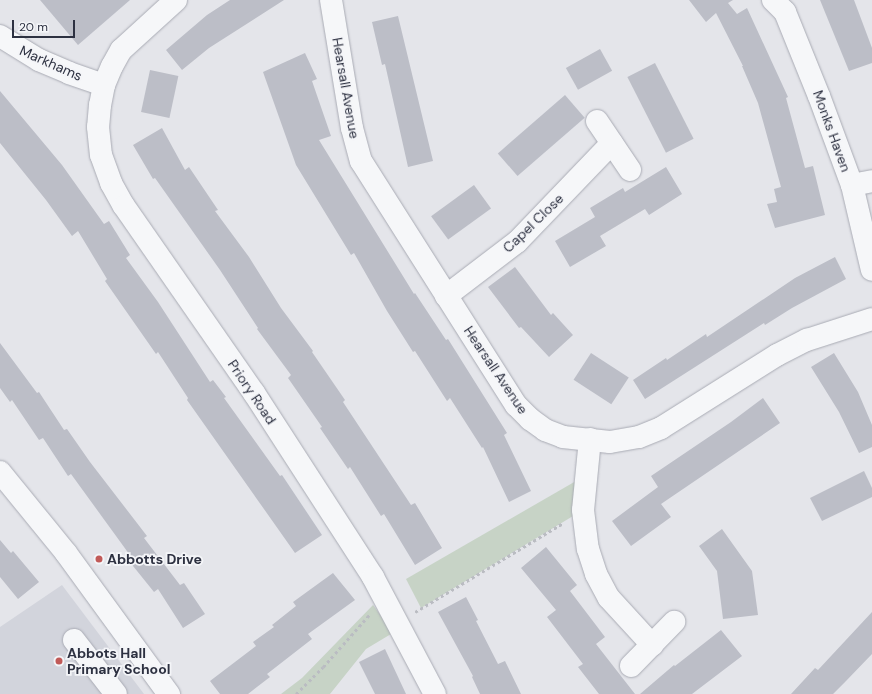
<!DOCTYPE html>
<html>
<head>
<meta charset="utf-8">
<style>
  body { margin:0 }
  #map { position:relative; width:872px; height:694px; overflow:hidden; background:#e4e5ea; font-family:"DM Sans",sans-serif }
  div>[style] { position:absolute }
  .built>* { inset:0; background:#d2d4dc }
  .green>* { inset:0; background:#c7d3c6 }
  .building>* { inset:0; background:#bcbec7; transform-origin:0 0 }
  .path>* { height:2.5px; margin-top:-1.25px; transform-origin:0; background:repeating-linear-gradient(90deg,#babcc2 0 3px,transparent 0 6px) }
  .roads { filter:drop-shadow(0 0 1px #a9abb4) drop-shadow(0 0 1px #a9abb4) }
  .minor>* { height:22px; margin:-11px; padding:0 11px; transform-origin:11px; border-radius:11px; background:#f6f7f9 }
  .dots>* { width:11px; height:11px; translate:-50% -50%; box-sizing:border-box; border:2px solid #f4f5f8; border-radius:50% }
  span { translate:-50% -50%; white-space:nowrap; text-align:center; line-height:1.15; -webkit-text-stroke:3.5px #f4f5f8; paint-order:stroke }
  .street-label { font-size:14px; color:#2d3141 }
  .poi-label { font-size:14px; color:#2d3141; font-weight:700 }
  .left { translate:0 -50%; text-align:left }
  .scale { position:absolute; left:12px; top:20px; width:63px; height:18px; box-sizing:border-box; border:2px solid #2d3141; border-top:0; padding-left:5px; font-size:12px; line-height:14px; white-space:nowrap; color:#2d3141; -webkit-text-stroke:3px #f4f5f8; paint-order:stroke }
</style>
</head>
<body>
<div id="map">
  <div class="built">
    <i style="clip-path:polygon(62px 585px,144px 694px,0 694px,0 627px)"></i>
  </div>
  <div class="green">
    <i style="clip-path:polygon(576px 481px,583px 510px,421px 608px,406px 579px)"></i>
    <i style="clip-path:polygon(373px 605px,382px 617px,390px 617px,396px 631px,366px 649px,330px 694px,281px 694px,302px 678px)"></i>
  </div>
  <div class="building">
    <i style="clip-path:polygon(40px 0,130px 0,78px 45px)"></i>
    <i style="clip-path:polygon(230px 0,284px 0,209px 48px,182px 70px,166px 50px,207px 15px)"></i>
    <i style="clip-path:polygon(689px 0,733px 0,728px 3px,737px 14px,747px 8px,788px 97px,786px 98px,805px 168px,813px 166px,825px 215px,775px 228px,767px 204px,777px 202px,774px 189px,781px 187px,758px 103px,742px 66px,743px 66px,716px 13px,706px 22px)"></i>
    <i style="clip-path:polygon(820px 0,854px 0,872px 48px,872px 63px,849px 71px)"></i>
    <i style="clip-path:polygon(398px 16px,433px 161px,408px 167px,385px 64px,382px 65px,372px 22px)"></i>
    <i style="left:600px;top:49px;width:25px;height:39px;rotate:61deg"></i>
    <i style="clip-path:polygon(305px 53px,317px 79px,312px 81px,331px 136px,319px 140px,414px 294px,415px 293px,446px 340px,448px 339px,507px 433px,504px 435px,531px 491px,509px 502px,483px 447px,482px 448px,450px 398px,447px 401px,415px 351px,413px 352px,387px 311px,354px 253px,351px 255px,296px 165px,263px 72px)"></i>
    <i style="left:655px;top:63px;width:85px;height:31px;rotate:63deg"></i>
    <i style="left:150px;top:70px;width:29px;height:43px;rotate:12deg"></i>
    <i style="clip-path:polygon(0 91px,62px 165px,104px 224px,109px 221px,130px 255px,126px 258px,158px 302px,210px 382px,213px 380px,226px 397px,224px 398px,280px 476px,282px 475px,322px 535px,295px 553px,187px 400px,188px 398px,158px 352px,156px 354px,105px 281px,107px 279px,78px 231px,72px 236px,46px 200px,0 143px)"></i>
    <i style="left:565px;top:95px;width:30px;height:89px;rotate:49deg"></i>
    <i style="clip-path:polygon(162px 128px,185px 170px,189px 167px,218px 210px,215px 211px,249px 257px,281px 308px,313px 351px,312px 352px,345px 400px,343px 402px,411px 505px,415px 503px,442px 548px,415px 565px,384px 514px,381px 516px,350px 467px,348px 469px,320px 428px,322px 427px,288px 378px,291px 375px,257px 329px,258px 328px,220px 270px,155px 178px,153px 179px,133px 145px)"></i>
    <i style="clip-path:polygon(666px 167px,682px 194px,649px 215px,645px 209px,600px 236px,606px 246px,570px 267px,555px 241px,595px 217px,590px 208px,623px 188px,625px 192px)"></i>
    <i style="left:474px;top:185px;width:29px;height:53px;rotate:54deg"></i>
    <i style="clip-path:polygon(835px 257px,846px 279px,792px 308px,765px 325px,764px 323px,645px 399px,633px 380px,666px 358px,667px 360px,706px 334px,707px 337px,795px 278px)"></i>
    <i style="clip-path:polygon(515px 267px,551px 315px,553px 313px,573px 335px,549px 357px,521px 327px,519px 328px,488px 287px)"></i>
    <i style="clip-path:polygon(0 343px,37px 393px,39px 392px,64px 430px,67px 429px,90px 462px,147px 536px,144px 538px,180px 585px,184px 583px,205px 614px,183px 628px,158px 589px,154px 592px,129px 561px,132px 558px,71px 474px,68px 476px,43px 438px,39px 440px,12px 400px,10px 402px,0 388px)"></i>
    <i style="left:591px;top:353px;width:45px;height:32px;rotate:33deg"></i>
    <i style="clip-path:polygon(834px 353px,858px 392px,872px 425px,872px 447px,859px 453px,839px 412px,811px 367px)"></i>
    <i style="clip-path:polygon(763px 398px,780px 423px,661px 504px,671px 517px,631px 546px,612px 521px,658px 487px,651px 476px,731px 422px)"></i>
    <i style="clip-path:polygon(864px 471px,872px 488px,872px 497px,822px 521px,810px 498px)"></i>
    <i style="clip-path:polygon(722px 529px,752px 571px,758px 615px,723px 619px,717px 571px,699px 546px)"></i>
    <i style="clip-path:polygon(0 540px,11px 553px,13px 551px,39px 582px,18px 599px,0 577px)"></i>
    <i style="clip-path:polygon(546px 547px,577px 585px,570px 591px,605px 637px,596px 644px,635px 694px,599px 694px,578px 667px,583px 664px,547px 617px,556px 610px,521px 568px)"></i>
    <i style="clip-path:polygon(333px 573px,355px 600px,308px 634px,312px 639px,267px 674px,270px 677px,248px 694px,220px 694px,210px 681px,256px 646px,253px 642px,274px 627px,272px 625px,296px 606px,293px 602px)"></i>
    <i style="clip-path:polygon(466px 597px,478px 620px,476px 621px,498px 664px,505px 661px,521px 694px,480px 694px,472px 677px,473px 676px,438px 612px)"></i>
    <i style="clip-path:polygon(872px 612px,872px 654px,846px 681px,833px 694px,791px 694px,815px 668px,818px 670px)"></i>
    <i style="clip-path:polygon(721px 630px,742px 656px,692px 694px,640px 694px,674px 665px,675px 666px)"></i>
    <i style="clip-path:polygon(385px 649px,406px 694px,375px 694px,359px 662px)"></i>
  </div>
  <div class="path">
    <i style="left:415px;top:612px;width:173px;rotate:-31deg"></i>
    <i style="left:296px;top:694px;width:38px;rotate:-45deg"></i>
    <i style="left:323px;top:667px;width:71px;rotate:-48.4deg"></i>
  </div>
  <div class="roads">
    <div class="minor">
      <i style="left:176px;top:0;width:74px;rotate:137.7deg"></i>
      <i style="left:121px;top:50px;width:18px;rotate:119deg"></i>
      <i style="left:112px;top:66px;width:21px;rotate:113deg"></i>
      <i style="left:104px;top:85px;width:20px;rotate:101deg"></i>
      <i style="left:100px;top:105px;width:22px;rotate:95deg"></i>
      <i style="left:98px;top:127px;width:28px;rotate:84deg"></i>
      <i style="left:101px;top:155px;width:30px;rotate:70deg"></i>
      <i style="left:111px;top:183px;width:26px;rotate:61deg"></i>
      <i style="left:124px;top:206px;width:228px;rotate:55.2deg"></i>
      <i style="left:254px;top:393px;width:219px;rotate:57.1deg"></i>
      <i style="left:373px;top:577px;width:132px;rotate:62.1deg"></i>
      <i style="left:331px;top:0;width:130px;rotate:80.7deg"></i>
      <i style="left:352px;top:128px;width:34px;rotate:75deg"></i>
      <i style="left:361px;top:161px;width:289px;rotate:57.6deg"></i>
      <i style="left:516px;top:405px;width:20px;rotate:45deg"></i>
      <i style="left:530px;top:419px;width:19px;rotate:36deg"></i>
      <i style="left:545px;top:430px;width:19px;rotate:21deg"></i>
      <i style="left:563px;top:437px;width:47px;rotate:6.1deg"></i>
      <i style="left:610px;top:442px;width:29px;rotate:-10deg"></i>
      <i style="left:639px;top:437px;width:24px;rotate:-22deg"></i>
      <i style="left:661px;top:428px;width:137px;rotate:-32.2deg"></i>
      <i style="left:777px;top:355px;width:34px;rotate:-27deg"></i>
      <i style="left:807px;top:340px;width:68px;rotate:-17.9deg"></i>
      <i style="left:773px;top:0;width:17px;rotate:45deg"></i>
      <i style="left:785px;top:12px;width:91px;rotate:68deg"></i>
      <i style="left:819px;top:96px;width:95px;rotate:69.7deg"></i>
      <i style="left:852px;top:185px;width:87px;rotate:76.8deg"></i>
      <i style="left:0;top:36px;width:46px;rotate:31.6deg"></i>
      <i style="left:39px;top:60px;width:33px;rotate:23deg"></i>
      <i style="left:69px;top:73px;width:37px;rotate:19deg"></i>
      <i style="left:597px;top:121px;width:59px;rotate:56deg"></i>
      <i style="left:852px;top:185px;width:20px;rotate:-11deg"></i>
      <i style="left:446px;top:296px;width:89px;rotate:-37.3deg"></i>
      <i style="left:517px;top:242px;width:137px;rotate:-46.2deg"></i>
      <i style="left:590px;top:439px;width:71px;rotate:95.6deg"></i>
      <i style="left:583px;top:510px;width:39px;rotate:83deg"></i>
      <i style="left:588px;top:549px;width:26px;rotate:72deg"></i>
      <i style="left:596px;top:574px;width:27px;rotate:62deg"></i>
      <i style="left:609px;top:598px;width:64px;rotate:47.5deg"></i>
      <i style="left:0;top:472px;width:104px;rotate:50.8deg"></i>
      <i style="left:66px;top:553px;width:175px;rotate:53.9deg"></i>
      <i style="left:74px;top:640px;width:68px;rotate:52.1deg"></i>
      <i style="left:631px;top:666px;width:62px;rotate:-45.7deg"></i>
    </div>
  </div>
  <div class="dots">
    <i style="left:99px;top:559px;background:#c15a58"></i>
    <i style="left:59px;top:661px;background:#c15a58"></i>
  </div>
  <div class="street-label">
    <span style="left:51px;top:63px;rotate:24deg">Markhams</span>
    <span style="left:346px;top:88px;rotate:80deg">Hearsall Avenue</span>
    <span style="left:832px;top:131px;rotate:70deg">Monks Haven</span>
    <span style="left:533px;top:223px;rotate:-44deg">Capel Close</span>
    <span style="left:496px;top:370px;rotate:56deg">Hearsall Avenue</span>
    <span style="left:252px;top:392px;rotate:56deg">Priory Road</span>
  </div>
  <div class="poi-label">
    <span class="left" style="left:107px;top:559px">Abbotts Drive</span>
    <span class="left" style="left:67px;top:661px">Abbots Hall<br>Primary School</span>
  </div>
  <div class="scale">20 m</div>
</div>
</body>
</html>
